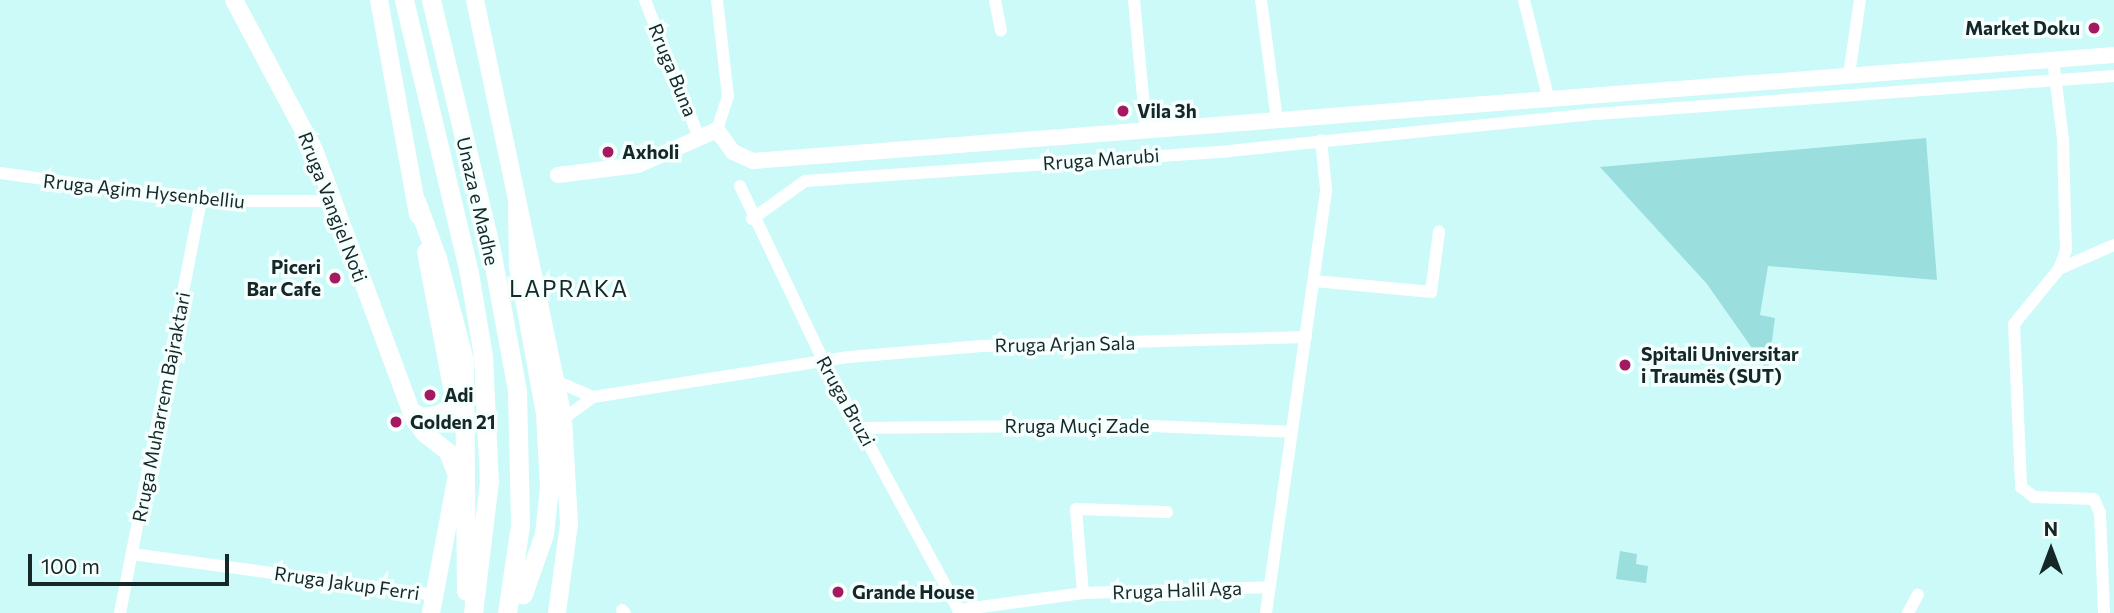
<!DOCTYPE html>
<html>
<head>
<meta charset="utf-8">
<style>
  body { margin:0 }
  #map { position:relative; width:2114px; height:613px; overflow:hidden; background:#cbfaf9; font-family:Commissioner,sans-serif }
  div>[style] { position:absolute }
  .green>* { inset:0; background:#9adfdd }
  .minor>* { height:12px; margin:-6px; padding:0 6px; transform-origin:6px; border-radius:6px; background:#fff }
  .tertiary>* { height:16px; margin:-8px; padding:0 8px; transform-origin:8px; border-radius:8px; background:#fff }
  .secondary>* { height:18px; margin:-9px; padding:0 9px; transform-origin:9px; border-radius:9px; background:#fff }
  .trunk>* { height:19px; margin:-9.5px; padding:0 9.5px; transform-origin:9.5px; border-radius:9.5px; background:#fff }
  .dots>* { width:19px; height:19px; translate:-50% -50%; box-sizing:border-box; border:4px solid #f5fffe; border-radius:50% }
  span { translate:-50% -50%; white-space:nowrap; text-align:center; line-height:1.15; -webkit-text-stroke:7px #f5fffe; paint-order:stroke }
  .poi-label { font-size:19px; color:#152727; font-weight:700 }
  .right { translate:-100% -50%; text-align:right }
  .left { translate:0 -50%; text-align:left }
  .street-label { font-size:19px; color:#152727 }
  .quarter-label { font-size:23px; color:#152727; letter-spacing:2px }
  .north { position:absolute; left:2016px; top:515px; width:70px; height:70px; -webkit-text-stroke:5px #f5fffe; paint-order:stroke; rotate:0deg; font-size:19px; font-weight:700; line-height:28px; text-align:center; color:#152727 }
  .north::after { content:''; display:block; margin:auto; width:24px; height:32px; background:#152727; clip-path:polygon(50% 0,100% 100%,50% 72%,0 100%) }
  .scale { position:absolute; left:28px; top:554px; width:201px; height:32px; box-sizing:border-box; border:4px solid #152727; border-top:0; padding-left:9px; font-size:21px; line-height:24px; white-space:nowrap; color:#152727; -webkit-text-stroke:5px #f5fffe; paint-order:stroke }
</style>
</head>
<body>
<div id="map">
  <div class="green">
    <i style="clip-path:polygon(1926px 138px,1937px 280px,1768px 266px,1760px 315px,1775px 318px,1768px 371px,1707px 284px,1600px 167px)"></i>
    <i style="clip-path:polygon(1620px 551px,1637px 554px,1636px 564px,1648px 566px,1646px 583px,1616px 579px)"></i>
  </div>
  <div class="minor">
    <i style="left:645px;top:0;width:150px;rotate:68.6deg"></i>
    <i style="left:717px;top:0;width:97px;rotate:83.5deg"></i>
    <i style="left:728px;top:96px;width:36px;rotate:108deg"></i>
    <i style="left:995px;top:0;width:31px;rotate:79deg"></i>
    <i style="left:1134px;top:0;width:131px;rotate:84.7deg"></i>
    <i style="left:1261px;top:0;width:121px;rotate:82.4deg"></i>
    <i style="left:1524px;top:0;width:104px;rotate:76.1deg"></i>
    <i style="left:2053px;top:60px;width:80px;rotate:82.8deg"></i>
    <i style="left:2063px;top:139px;width:111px;rotate:88.5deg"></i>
    <i style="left:2066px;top:250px;width:20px;rotate:110deg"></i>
    <i style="left:2059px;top:269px;width:71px;rotate:129.3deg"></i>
    <i style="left:2014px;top:324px;width:163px;rotate:87.5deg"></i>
    <i style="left:2021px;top:487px;width:16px;rotate:38deg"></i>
    <i style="left:2034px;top:497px;width:60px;rotate:1.9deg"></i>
    <i style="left:2094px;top:499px;width:15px;rotate:67deg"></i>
    <i style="left:2100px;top:513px;width:100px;rotate:87.7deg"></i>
    <i style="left:1849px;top:75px;width:76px;rotate:-81.7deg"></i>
    <i style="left:0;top:173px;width:203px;rotate:7.9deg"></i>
    <i style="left:201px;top:201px;width:130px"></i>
    <i style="left:740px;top:186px;width:195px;rotate:64.5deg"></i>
    <i style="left:824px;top:362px;width:285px;rotate:61.5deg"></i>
    <i style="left:752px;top:219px;width:65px;rotate:-35.6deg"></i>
    <i style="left:805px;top:181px;width:425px;rotate:-4deg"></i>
    <i style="left:1229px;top:151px;width:369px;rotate:-5.8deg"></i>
    <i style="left:1596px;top:114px;width:519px;rotate:-4.2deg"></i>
    <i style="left:2059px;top:269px;width:60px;rotate:-23.6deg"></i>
    <i style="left:1315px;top:281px;width:117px;rotate:5.4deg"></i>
    <i style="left:1431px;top:292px;width:61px;rotate:-82.4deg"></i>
    <i style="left:556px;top:381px;width:40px;rotate:23.4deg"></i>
    <i style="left:563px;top:419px;width:37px;rotate:-36deg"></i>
    <i style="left:593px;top:397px;width:259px;rotate:-8.9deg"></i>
    <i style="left:849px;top:357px;width:133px;rotate:-4.7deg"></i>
    <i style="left:982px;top:346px;width:324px;rotate:-1.6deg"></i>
    <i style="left:861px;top:428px;width:267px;rotate:-0.6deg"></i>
    <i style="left:1128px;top:425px;width:164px;rotate:2.4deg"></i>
    <i style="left:132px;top:554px;width:308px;rotate:7.7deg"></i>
    <i style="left:1083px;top:593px;width:84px;rotate:-94.8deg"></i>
    <i style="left:1076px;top:509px;width:91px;rotate:1.9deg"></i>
    <i style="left:622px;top:610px;width:4px;rotate:45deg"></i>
    <i style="left:958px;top:610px;width:126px;rotate:-7.7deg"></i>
    <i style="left:1083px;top:593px;width:187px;rotate:-1.8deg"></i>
    <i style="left:120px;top:613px;width:420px;rotate:-78.9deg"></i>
    <i style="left:1266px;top:613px;width:428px;rotate:-81.9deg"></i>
    <i style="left:1326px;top:189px;width:49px;rotate:-95.8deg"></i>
    <i style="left:1908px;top:613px;width:21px;rotate:-62deg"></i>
  </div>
  <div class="tertiary">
    <i style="left:558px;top:175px;width:81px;rotate:-7.1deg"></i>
    <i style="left:638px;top:165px;width:86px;rotate:-23.9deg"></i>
    <i style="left:717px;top:130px;width:27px;rotate:54deg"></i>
    <i style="left:733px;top:152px;width:22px;rotate:24deg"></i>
    <i style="left:753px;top:161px;width:1365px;rotate:-4.45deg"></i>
  </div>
  <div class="secondary">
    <i style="left:234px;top:0;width:170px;rotate:61.9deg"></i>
    <i style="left:314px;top:150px;width:287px;rotate:69.6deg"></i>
    <i style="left:414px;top:419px;width:17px;rotate:54deg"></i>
    <i style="left:424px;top:433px;width:31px;rotate:38deg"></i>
    <i style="left:448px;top:452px;width:25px;rotate:69deg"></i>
    <i style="left:379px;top:0;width:218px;rotate:79.7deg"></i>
    <i style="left:475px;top:0;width:428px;rotate:78.1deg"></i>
    <i style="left:563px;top:419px;width:105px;rotate:86.7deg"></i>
    <i style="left:569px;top:524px;width:90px;rotate:97.7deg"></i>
    <i style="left:426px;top:252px;width:164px;rotate:79.1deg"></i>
    <i style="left:411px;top:411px;width:13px;rotate:29deg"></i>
    <i style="left:422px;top:417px;width:15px;rotate:-8deg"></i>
    <i style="left:437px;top:415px;width:13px;rotate:-27deg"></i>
    <i style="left:449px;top:409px;width:15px;rotate:-67deg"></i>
    <i style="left:431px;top:613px;width:139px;rotate:-79.3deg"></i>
  </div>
  <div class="trunk">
    <i style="left:404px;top:0;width:281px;rotate:76.6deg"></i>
    <i style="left:469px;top:273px;width:84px;rotate:80.4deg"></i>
    <i style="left:483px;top:356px;width:125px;rotate:87.3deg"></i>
    <i style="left:489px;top:481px;width:133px;rotate:96.9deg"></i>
    <i style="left:431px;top:0;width:257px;rotate:76.5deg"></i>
    <i style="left:491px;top:250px;width:142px;rotate:79.5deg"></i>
    <i style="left:517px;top:390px;width:135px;rotate:88.7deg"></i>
    <i style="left:520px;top:525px;width:89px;rotate:98.4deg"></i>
    <i style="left:416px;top:201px;width:61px;rotate:69.8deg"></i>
    <i style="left:437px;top:258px;width:106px;rotate:75.2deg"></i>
    <i style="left:464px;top:360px;width:231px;rotate:89.5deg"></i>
    <i style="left:517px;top:205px;width:61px;rotate:89.1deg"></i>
    <i style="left:518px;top:266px;width:149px;rotate:79.6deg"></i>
    <i style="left:545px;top:413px;width:75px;rotate:86.9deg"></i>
    <i style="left:549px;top:488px;width:46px;rotate:96.2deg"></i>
    <i style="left:544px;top:534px;width:64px;rotate:109.3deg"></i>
  </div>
  <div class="dots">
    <i style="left:2094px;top:28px;background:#a41961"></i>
    <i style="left:1123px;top:111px;background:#a41961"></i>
    <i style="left:608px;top:152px;background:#a41961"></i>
    <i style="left:335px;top:278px;background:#a41961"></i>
    <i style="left:1625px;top:365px;background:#a41961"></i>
    <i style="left:430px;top:395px;background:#a41961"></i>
    <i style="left:396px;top:422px;background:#a41961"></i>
    <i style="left:838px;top:592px;background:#a41961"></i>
  </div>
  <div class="poi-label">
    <span class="right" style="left:2080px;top:28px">Market Doku</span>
    <span class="left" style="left:1137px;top:111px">Vila 3h</span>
    <span class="left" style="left:622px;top:152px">Axholi</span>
    <span class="right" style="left:321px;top:278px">Piceri<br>Bar Cafe</span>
    <span class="left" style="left:1641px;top:365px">Spitali Universitar<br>i Traumës (SUT)</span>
    <span class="left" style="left:444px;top:395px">Adi</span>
    <span class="left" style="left:410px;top:422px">Golden 21</span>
    <span class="left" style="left:852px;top:592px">Grande House</span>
  </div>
  <div class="street-label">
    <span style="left:673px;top:70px;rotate:68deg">Rruga Buna</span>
    <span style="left:1101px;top:159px;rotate:-4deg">Rruga Marubi</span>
    <span style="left:144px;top:191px;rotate:6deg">Rruga Agim Hysenbelliu</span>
    <span style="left:478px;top:201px;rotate:77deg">Unaza e Madhe</span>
    <span style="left:333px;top:207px;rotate:69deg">Rruga Vangjel Noti</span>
    <span style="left:1065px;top:344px;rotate:-1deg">Rruga Arjan Sala</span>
    <span style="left:846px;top:401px;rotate:61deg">Rruga Bruzi</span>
    <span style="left:161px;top:407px;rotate:-79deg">Rruga Muharrem Bajraktari</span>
    <span style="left:1077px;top:426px">Rruga Muçi Zade</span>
    <span style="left:347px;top:583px;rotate:8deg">Rruga Jakup Ferri</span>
    <span style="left:1177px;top:590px;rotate:-2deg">Rruga Halil Aga</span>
  </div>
  <div class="quarter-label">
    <span style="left:569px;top:288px">LAPRAKA</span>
  </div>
  <div class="north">N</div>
  <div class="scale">100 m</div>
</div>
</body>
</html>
